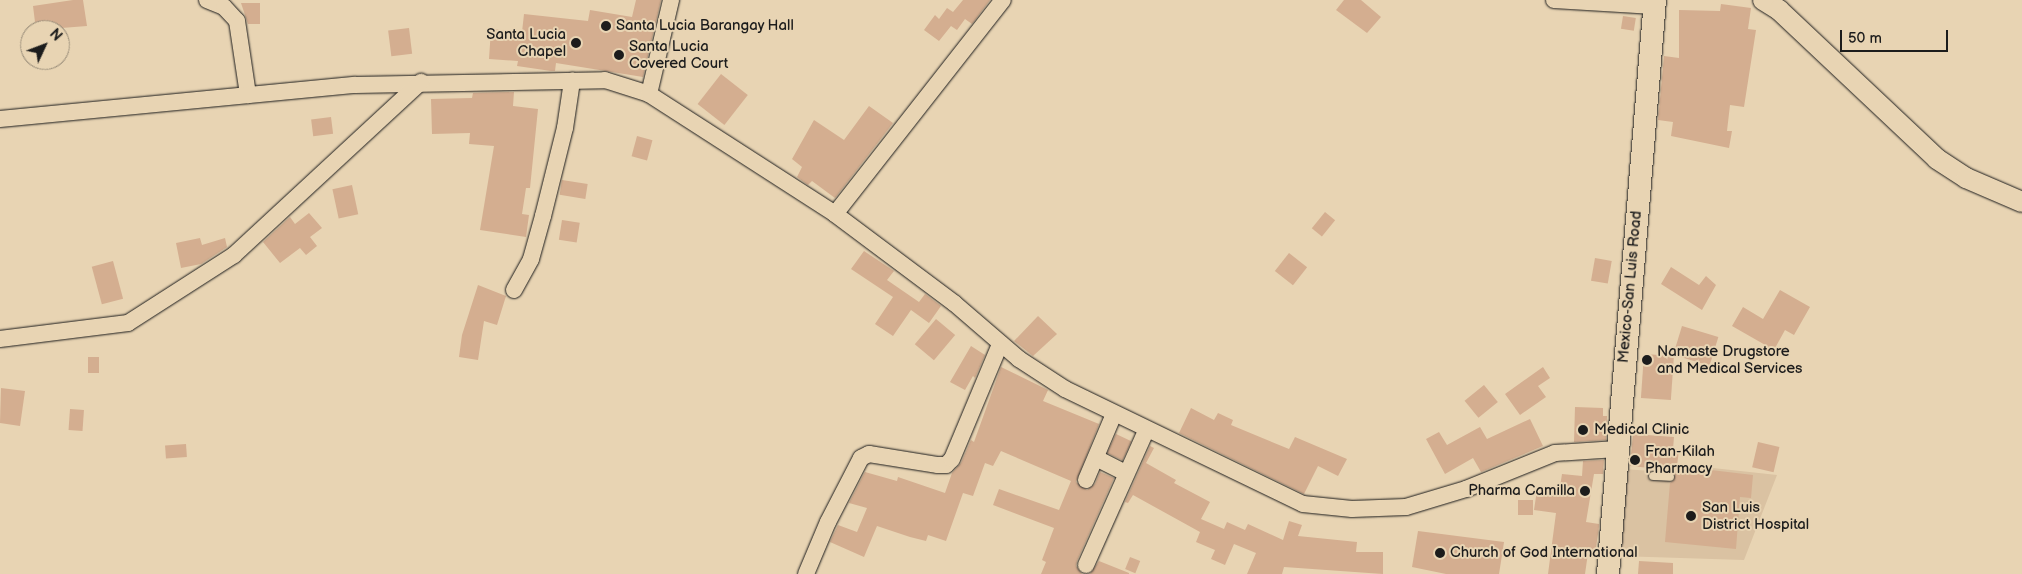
<!DOCTYPE html>
<html>
<head>
<meta charset="utf-8">
<style>
  body { margin:0 }
  #map { position:relative; width:2022px; height:574px; overflow:hidden; background:#e8d4b3; font-family:"Balsamiq Sans",sans-serif }
  div>[style] { position:absolute }
  .built>* { inset:0; background:#dac2a2 }
  .building>* { inset:0; background:#d4ae90; transform-origin:0 0 }
  .roads { filter:drop-shadow(0 0 1px #1c1c1c) drop-shadow(0 0 1px #1c1c1c) }
  .service>* { height:8px; margin:-4px; padding:0 4px; transform-origin:4px; border-radius:4px; background:#e8d4b3 }
  .minor>* { height:16px; margin:-8px; padding:0 8px; transform-origin:8px; border-radius:8px; background:#e8d4b3 }
  .tertiary>* { height:20px; margin:-10px; padding:0 10px; transform-origin:10px; border-radius:10px; background:#e8d4b3 }
  .secondary>* { height:22px; margin:-11px; padding:0 11px; transform-origin:11px; border-radius:11px; background:#e8d4b3 }
  .dots>* { width:14px; height:14px; translate:-50% -50%; box-sizing:border-box; border:2px solid #e8d4b3; border-radius:50% }
  span { translate:-50% -50%; white-space:nowrap; text-align:center; line-height:1.15; -webkit-text-stroke:4px #e8d4b3; paint-order:stroke }
  .poi-label { font-size:15px; color:#1c1c1c }
  .left { translate:0 -50%; text-align:left }
  .right { translate:-100% -50%; text-align:right }
  .street-label { font-size:15px; color:#1c1c1c }
  .north { position:absolute; left:20px; top:20px; width:50px; height:50px; box-sizing:border-box; background:#e8d4b3; border:1px solid #968a77; border-radius:50%; rotate:47deg; font-size:14px; font-weight:700; line-height:20px; text-align:center; color:#1c1c1c }
  .north::after { content:''; display:block; margin:auto; width:18px; height:22px; background:#1c1c1c; clip-path:polygon(50% 0,100% 100%,50% 72%,0 100%) }
  .scale { position:absolute; left:1840px; top:30px; width:108px; height:22px; box-sizing:border-box; border:2px solid #1c1c1c; border-top:0; padding-left:6px; font-size:15px; line-height:18px; white-space:nowrap; color:#1c1c1c; -webkit-text-stroke:4px #e8d4b3; paint-order:stroke }
</style>
</head>
<body>
<div id="map">
  <div class="built">
    <i style="clip-path:polygon(1667px 463px,1777px 475px,1744px 560px,1618px 556px,1623px 469px,1666px 472px)"></i>
  </div>
  <div class="building">
    <i style="clip-path:polygon(73px 0,83px 0,87px 26px,36px 30px,33px 6px)"></i>
    <i style="clip-path:polygon(636px 0,661px 0,643px 77px,556px 63px,555px 71px,551px 71px,517px 66px,518px 61px,489px 59px,491px 29px,522px 32px,524px 14px,588px 21px,590px 10px,632px 17px)"></i>
    <i style="clip-path:polygon(963px 0,990px 0,972px 24px,965px 19px,957px 30px,951px 26px,939px 41px,924px 30px,935px 15px,939px 19px,947px 8px,953px 12px)"></i>
    <i style="clip-path:polygon(1344px 0,1361px 0,1381px 17px,1367px 33px,1336px 10px)"></i>
    <i style="clip-path:polygon(241px 3px,260px 3px,260px 24px,248px 24px)"></i>
    <i style="clip-path:polygon(1721px 4px,1751px 8px,1748px 29px,1756px 30px,1744px 107px,1730px 105px,1727px 131px,1732px 131px,1729px 148px,1671px 136px,1673px 122px,1658px 120px,1664px 56px,1679px 58px,1679px 10px,1720px 11px)"></i>
    <i style="left:1623px;top:16px;width:13px;height:13px;rotate:9deg"></i>
    <i style="left:409px;top:28px;width:26px;height:21px;rotate:83deg"></i>
    <i style="left:721px;top:74px;width:34px;height:38px;rotate:38deg"></i>
    <i style="clip-path:polygon(514px 92px,513px 106px,538px 109px,530px 188px,526px 188px,522px 214px,529px 215px,526px 237px,480px 230px,494px 146px,469px 144px,470px 133px,432px 134px,431px 99px,472px 98px,473px 93px)"></i>
    <i style="clip-path:polygon(869px 106px,893px 123px,835px 198px,812px 181px,808px 185px,797px 177px,802px 167px,792px 159px,814px 120px,844px 140px)"></i>
    <i style="left:331px;top:117px;width:17px;height:20px;rotate:83deg"></i>
    <i style="left:637px;top:136px;width:16px;height:21px;rotate:15deg"></i>
    <i style="left:562px;top:180px;width:26px;height:15px;rotate:9deg"></i>
    <i style="left:352px;top:185px;width:30px;height:20px;rotate:78deg"></i>
    <i style="left:1325px;top:212px;width:13px;height:21px;rotate:39deg"></i>
    <i style="clip-path:polygon(309px 213px,322px 228px,310px 237px,317px 246px,306px 255px,300px 248px,280px 263px,263px 242px,290px 217px,295px 224px)"></i>
    <i style="left:562px;top:220px;width:18px;height:20px;rotate:9deg"></i>
    <i style="clip-path:polygon(200px 238px,202px 245px,225px 238px,227px 247px,201px 264px,181px 268px,176px 243px)"></i>
    <i style="clip-path:polygon(864px 251px,894px 271px,887px 280px,919px 302px,925px 294px,941px 306px,929px 323px,911px 310px,893px 336px,875px 324px,893px 297px,851px 269px)"></i>
    <i style="left:1289px;top:253px;width:23px;height:23px;rotate:38deg"></i>
    <i style="left:1595px;top:258px;width:17px;height:23px;rotate:10deg"></i>
    <i style="left:113px;top:261px;width:39px;height:22px;rotate:75deg"></i>
    <i style="clip-path:polygon(1671px 267px,1699px 285px,1706px 276px,1716px 285px,1702px 310px,1661px 284px)"></i>
    <i style="clip-path:polygon(478px 285px,506px 296px,497px 325px,484px 321px,478px 360px,459px 357px,462px 335px)"></i>
    <i style="clip-path:polygon(1780px 290px,1810px 307px,1794px 335px,1785px 330px,1774px 350px,1732px 326px,1743px 307px,1763px 319px)"></i>
    <i style="clip-path:polygon(1038px 316px,1057px 334px,1033px 356px,1014px 341px)"></i>
    <i style="left:936px;top:319px;width:25px;height:33px;rotate:40deg"></i>
    <i style="left:1682px;top:326px;width:38px;height:30px;rotate:17deg"></i>
    <i style="clip-path:polygon(971px 346px,985px 355px,975px 378px,973px 376px,965px 390px,950px 382px)"></i>
    <i style="left:1644px;top:354px;width:30px;height:44px;rotate:4deg"></i>
    <i style="left:88px;top:357px;width:11px;height:16px"></i>
    <i style="clip-path:polygon(1001px 367px,1048px 390px,1043px 401px,1099px 424px,1076px 482px,1087px 490px,1095px 484px,1100px 472px,1114px 478px,1077px 561px,1076px 566px,1082px 574px,1041px 574px,1046px 562px,1042px 560px,1054px 528px,993px 505px,999px 489px,1059px 510px,1071px 481px,1001px 451px,993px 466px,985px 463px,973px 496px,963px 493px,946px 541px,928px 535px,926px 541px,910px 537px,877px 526px,864px 557px,830px 542px,838px 525px,857px 532px,867px 508px,849px 503px,865px 472px,897px 481px,898px 477px,945px 493px,952px 473px,961px 463px,971px 440px,974px 442px)"></i>
    <i style="clip-path:polygon(1543px 367px,1550px 378px,1538px 386px,1546px 397px,1520px 415px,1505px 394px)"></i>
    <i style="left:1484px;top:385px;width:22px;height:25px;rotate:51deg"></i>
    <i style="clip-path:polygon(1px 388px,25px 391px,20px 426px,0 423px)"></i>
    <i style="clip-path:polygon(1575px 407px,1603px 408px,1603px 416px,1607px 416px,1606px 440px,1574px 442px)"></i>
    <i style="clip-path:polygon(1191px 408px,1214px 420px,1218px 413px,1233px 420px,1231px 425px,1289px 449px,1295px 437px,1347px 459px,1338px 476px,1318px 466px,1304px 494px,1179px 433px)"></i>
    <i style="left:70px;top:409px;width:14px;height:21px;rotate:4deg"></i>
    <i style="clip-path:polygon(1530px 419px,1543px 446px,1481px 472px,1473px 458px,1445px 474px,1426px 439px,1439px 432px,1447px 445px,1480px 427px,1487px 439px)"></i>
    <i style="left:1116px;top:434px;width:17px;height:21px;rotate:25deg"></i>
    <i style="clip-path:polygon(1633px 434px,1674px 437px,1673px 449px,1679px 450px,1677px 466px,1753px 475px,1751px 498px,1740px 497px,1736px 549px,1665px 542px,1670px 483px,1674px 480px,1675px 475px,1671px 470px,1630px 466px)"></i>
    <i style="left:1758px;top:442px;width:22px;height:26px;rotate:13deg"></i>
    <i style="left:186px;top:444px;width:13px;height:21px;rotate:86deg"></i>
    <i style="clip-path:polygon(1150px 446px,1154px 448px,1146px 463px,1176px 480px,1174px 483px,1210px 502px,1201px 519px,1224px 529px,1227px 522px,1245px 530px,1248px 524px,1283px 540px,1289px 521px,1302px 525px,1298px 536px,1357px 542px,1356px 552px,1383px 552px,1383px 574px,1284px 567px,1282px 574px,1247px 574px,1256px 553px,1234px 544px,1225px 565px,1211px 559px,1215px 550px,1196px 542px,1200px 532px,1133px 495px,1128px 503px,1125px 502px)"></i>
    <i style="clip-path:polygon(1604px 460px,1603px 474px,1594px 474px,1586px 522px,1599px 524px,1599px 527px,1595px 554px,1588px 553px,1585px 574px,1548px 574px,1556px 513px,1534px 510px,1537px 490px,1559px 493px,1562px 474px,1582px 476px,1583px 461px)"></i>
    <i style="left:1518px;top:500px;width:15px;height:15px"></i>
    <i style="clip-path:polygon(1418px 531px,1504px 542px,1499px 574px,1446px 574px,1412px 567px)"></i>
    <i style="left:1130px;top:557px;width:11px;height:13px;rotate:22deg"></i>
    <i style="clip-path:polygon(1099px 561px,1129px 573px,1129px 574px,1090px 574px)"></i>
    <i style="clip-path:polygon(1639px 561px,1673px 563px,1673px 574px,1638px 574px)"></i>
  </div>
  <div class="roads">
    <div class="service">
      <i style="left:1653px;top:476px;width:17px;rotate:3deg"></i>
    </div>
    <div class="minor">
      <i style="left:207px;top:0;width:18px;rotate:22deg"></i>
      <i style="left:224px;top:7px;width:19px;rotate:47deg"></i>
      <i style="left:237px;top:21px;width:75px;rotate:81.5deg"></i>
      <i style="left:1554px;top:0;width:100px;rotate:3.4deg"></i>
      <i style="left:649px;top:94px;width:97px;rotate:-76.8deg"></i>
      <i style="left:0;top:119px;width:357px;rotate:-5.5deg"></i>
      <i style="left:355px;top:85px;width:250px;rotate:-1.1deg"></i>
      <i style="left:605px;top:80px;width:46px;rotate:17.7deg"></i>
      <i style="left:649px;top:94px;width:221px;rotate:32.8deg"></i>
      <i style="left:835px;top:214px;width:149px;rotate:36.8deg"></i>
      <i style="left:954px;top:303px;width:86px;rotate:40.7deg"></i>
      <i style="left:1019px;top:359px;width:55px;rotate:33.1deg"></i>
      <i style="left:1065px;top:389px;width:264px;rotate:25.8deg"></i>
      <i style="left:1303px;top:504px;width:49px;rotate:5.8deg"></i>
      <i style="left:1352px;top:509px;width:54px;rotate:-2.1deg"></i>
      <i style="left:1406px;top:507px;width:63px;rotate:-16.7deg"></i>
      <i style="left:1466px;top:489px;width:96px;rotate:-22deg"></i>
      <i style="left:1555px;top:453px;width:62px;rotate:-3.7deg"></i>
      <i style="left:835px;top:214px;width:272px;rotate:-51.9deg"></i>
      <i style="left:514px;top:290px;width:35px;rotate:-61deg"></i>
      <i style="left:531px;top:259px;width:45px;rotate:-74.4deg"></i>
      <i style="left:543px;top:216px;width:91px;rotate:-76deg"></i>
      <i style="left:565px;top:128px;width:48px;rotate:-81.5deg"></i>
      <i style="left:0;top:339px;width:129px;rotate:-7.1deg"></i>
      <i style="left:128px;top:323px;width:126px;rotate:-32.7deg"></i>
      <i style="left:234px;top:255px;width:255px;rotate:-42.8deg"></i>
      <i style="left:1096px;top:458px;width:33px;rotate:27deg"></i>
      <i style="left:1086px;top:480px;width:72px;rotate:-67deg"></i>
      <i style="left:1086px;top:565px;width:147px;rotate:-65.9deg"></i>
      <i style="left:806px;top:574px;width:56px;rotate:-67.1deg"></i>
      <i style="left:828px;top:522px;width:72px;rotate:-62.7deg"></i>
      <i style="left:861px;top:458px;width:9px;rotate:-27deg"></i>
      <i style="left:869px;top:454px;width:70px;rotate:9.1deg"></i>
      <i style="left:938px;top:465px;width:8px"></i>
      <i style="left:946px;top:465px;width:8px;rotate:-45deg"></i>
      <i style="left:952px;top:459px;width:125px;rotate:-67.3deg"></i>
    </div>
    <div class="tertiary">
      <i style="left:1763px;top:0;width:19px;rotate:32deg"></i>
      <i style="left:1779px;top:10px;width:217px;rotate:43.3deg"></i>
      <i style="left:1937px;top:159px;width:35px;rotate:33deg"></i>
      <i style="left:1966px;top:178px;width:61px;rotate:23.2deg"></i>
    </div>
    <div class="secondary">
      <i style="left:1608px;top:574px;width:576px;rotate:-85.32deg"></i>
    </div>
  </div>
  <div class="dots">
    <i style="left:606px;top:26px;background:#1c1c1c"></i>
    <i style="left:576px;top:43px;background:#1c1c1c"></i>
    <i style="left:619px;top:55px;background:#1c1c1c"></i>
    <i style="left:1647px;top:360px;background:#1c1c1c"></i>
    <i style="left:1583px;top:430px;background:#1c1c1c"></i>
    <i style="left:1635px;top:460px;background:#1c1c1c"></i>
    <i style="left:1585px;top:491px;background:#1c1c1c"></i>
    <i style="left:1691px;top:516px;background:#1c1c1c"></i>
    <i style="left:1440px;top:553px;background:#1c1c1c"></i>
  </div>
  <div class="poi-label">
    <span class="left" style="left:616px;top:26px">Santa Lucia Barangay Hall</span>
    <span class="right" style="left:566px;top:43px">Santa Lucia<br>Chapel</span>
    <span class="left" style="left:629px;top:55px">Santa Lucia<br>Covered Court</span>
    <span class="left" style="left:1657px;top:360px">Namaste Drugstore<br>and Medical Services</span>
    <span class="left" style="left:1594px;top:430px">Medical Clinic</span>
    <span class="left" style="left:1645px;top:460px">Fran-Kilah<br>Pharmacy</span>
    <span class="right" style="left:1575px;top:491px">Pharma Camilla</span>
    <span class="left" style="left:1702px;top:516px">San Luis<br>District Hospital</span>
    <span class="left" style="left:1450px;top:553px">Church of God International</span>
  </div>
  <div class="street-label">
    <span style="left:1630px;top:287px;rotate:-85deg">Mexico-San Luis Road</span>
  </div>
  <div class="north">N</div>
  <div class="scale">50 m</div>
</div>
</body>
</html>
